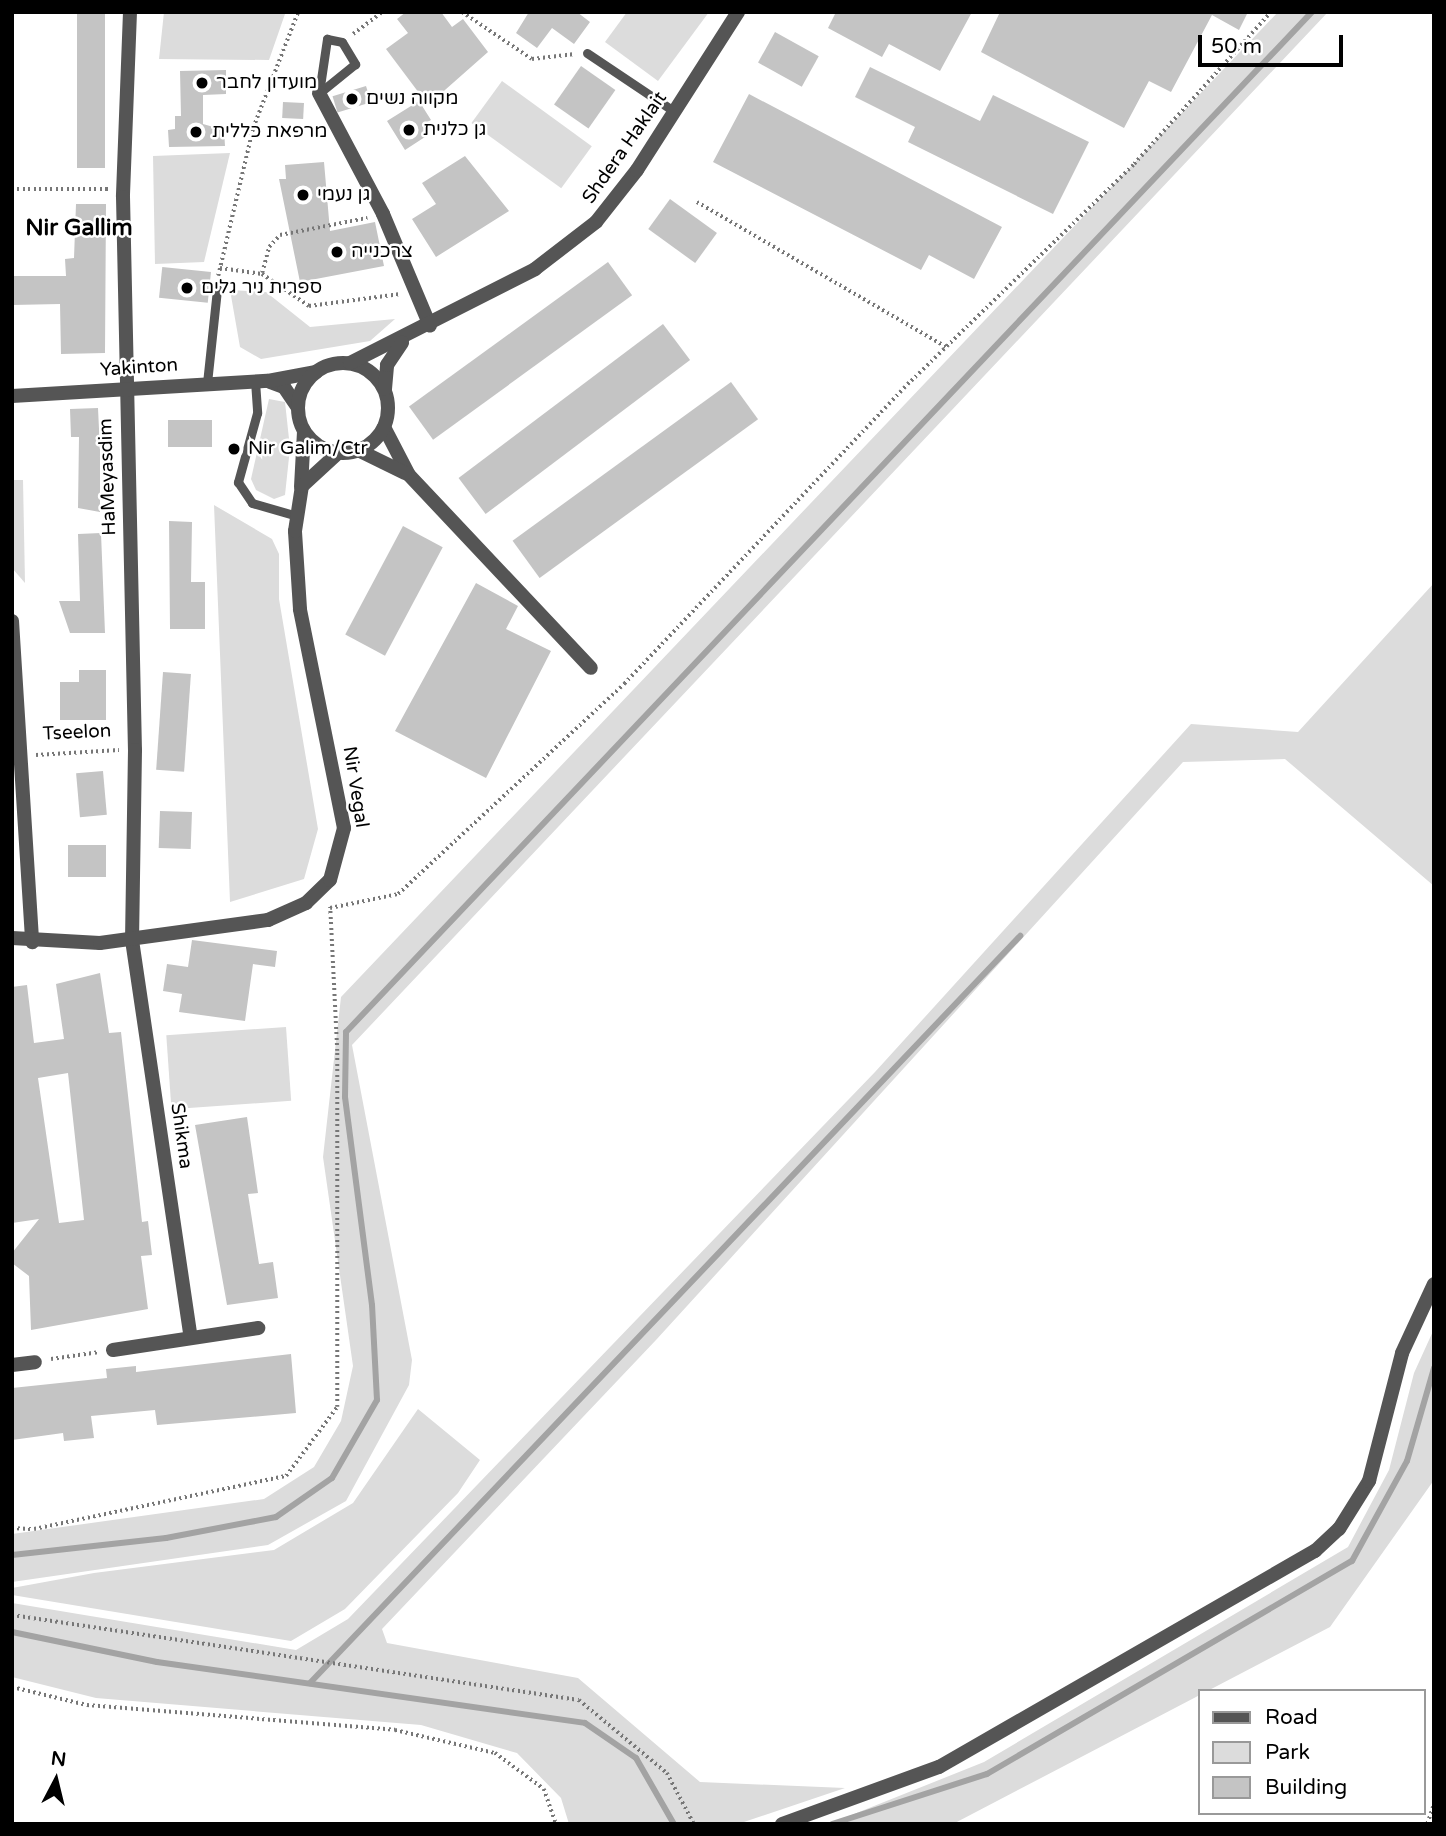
<!DOCTYPE html>
<html>
<head>
<meta charset="utf-8">
<style>
  body { margin:0 }
  #map { position:relative; width:1446px; height:1836px; overflow:hidden; background:#fff; font-family:"Varela Round","Noto Sans Hebrew",sans-serif }
  div>[style] { position:absolute }
  .green>* { inset:0; background:#dcdcdc; transform-origin:0 0 }
  .stream>* { height:6px; margin:-3px; padding:0 3px; transform-origin:3px; border-radius:3px; background:#a3a3a3 }
  .building>* { inset:0; background:#c4c4c4; transform-origin:0 0 }
  .path>* { height:3.5px; margin-top:-1.75px; transform-origin:0; background:repeating-linear-gradient(90deg,#777 0 2px,transparent 0 5.5px) }
  .service>* { height:9px; margin:-4.5px; padding:0 4.5px; transform-origin:4.5px; border-radius:4.5px; background:#555 }
  .minor>* { height:14px; margin:-7px; padding:0 7px; transform-origin:7px; border-radius:7px; background:#555 }
  .tertiary>* { height:14px; margin:-7px; padding:0 7px; transform-origin:7px; border-radius:7px; background:#555 }
  .tertiary>.ring { margin:-7px; padding:0; box-sizing:content-box; background:none; border:14px solid #555; border-radius:50% }
  .dots>* { width:19px; height:19px; translate:-50% -50%; box-sizing:border-box; border:4px solid #fff; border-radius:50% }
  span { translate:-50% -50%; white-space:nowrap; text-align:center; line-height:1.15; -webkit-text-stroke:5px #fff; paint-order:stroke }
  .poi-label { font-size:19px; color:#000 }
  .left { translate:0 -50%; text-align:left }
  .street-label { font-size:19px; color:#000 }
  .quarter-label { font-size:23px; color:#000; font-weight:700 }
  .frame { position:absolute; inset:0; border:14px solid #000; pointer-events:none }
  .legend { position:absolute; left:1198px; top:1689px; width:228px; height:126px; box-sizing:border-box; background:#fff; border:2px solid #999; margin:0; padding:9px 12px; list-style:none; font-size:21px; color:#000 }
  .legend li { display:flex; align-items:center; gap:14px; height:35px }
  .legend b { width:35px; border:2px solid #999 }
  .north { position:absolute; left:21px; top:1745px; width:70px; height:70px; -webkit-text-stroke:5px #fff; paint-order:stroke; rotate:7deg; font-size:19px; font-weight:700; line-height:28px; text-align:center; color:#000 }
  .north::after { content:''; display:block; margin:auto; width:24px; height:32px; background:#000; clip-path:polygon(50% 0,100% 100%,50% 72%,0 100%) }
  .scale { position:absolute; left:1198px; top:35px; width:145px; height:32px; box-sizing:border-box; border:4px solid #000; border-top:0; padding-left:9px; font-size:21px; line-height:24px; white-space:nowrap; color:#000; -webkit-text-stroke:5px #fff; paint-order:stroke }
</style>
</head>
<body>
<div id="map">
  <div class="green">
    <i style="clip-path:polygon(164px 12px,273px 12px,285px 14px,269px 60px,159px 59px)"></i>
    <i style="clip-path:polygon(627px 12px,709px 12px,658px 81px,605px 42px)"></i>
    <i style="clip-path:polygon(1278px 12px,1328px 12px,352px 1045px,412px 1360px,409px 1385px,346px 1501px,268px 1545px,12px 1582px,12px 1534px,264px 1499px,314px 1467px,341px 1421px,353px 1366px,323px 1157px,341px 997px)"></i>
    <i style="left:502px;top:81px;width:111px;height:52px;rotate:36deg"></i>
    <i style="clip-path:polygon(230px 153px,204px 262px,155px 264px,153px 156px)"></i>
    <i style="clip-path:polygon(230px 290px,266px 292px,310px 327px,395px 319px,370px 341px,261px 359px,240px 347px)"></i>
    <i style="clip-path:polygon(269px 399px,285px 402px,290px 448px,285px 495px,274px 499px,256px 490px,251px 479px)"></i>
    <i style="clip-path:polygon(12px 480px,23px 480px,25px 583px,12px 568px)"></i>
    <i style="clip-path:polygon(214px 505px,272px 539px,279px 554px,279px 599px,318px 829px,304px 879px,230px 902px)"></i>
    <i style="clip-path:polygon(1434px 583px,1434px 886px,1285px 759px,1183px 762px,656px 1340px,382px 1629px,387px 1643px,578px 1678px,700px 1782px,845px 1788px,738px 1824px,569px 1824px,561px 1798px,517px 1753px,421px 1725px,96px 1698px,12px 1677px,12px 1603px,296px 1650px,348px 1619px,875px 1072px,1191px 724px,1298px 732px)"></i>
    <i style="left:286px;top:1027px;width:74px;height:120px;rotate:86deg"></i>
    <i style="clip-path:polygon(1434px 1329px,1434px 1480px,1330px 1627px,953px 1824px,829px 1824px,984px 1762px,1348px 1547px,1389px 1470px,1414px 1373px)"></i>
    <i style="clip-path:polygon(418px 1409px,480px 1460px,458px 1493px,345px 1609px,291px 1641px,12px 1595px,12px 1588px,94px 1573px,274px 1550px,353px 1503px)"></i>
  </div>
  <div class="stream">
    <i style="left:12px;top:1555px;width:155px;rotate:-6.3deg"></i>
    <i style="left:166px;top:1538px;width:112px;rotate:-10.8deg"></i>
    <i style="left:276px;top:1517px;width:68px;rotate:-34.9deg"></i>
    <i style="left:332px;top:1478px;width:90px;rotate:-60deg"></i>
    <i style="left:377px;top:1400px;width:95px;rotate:-93deg"></i>
    <i style="left:372px;top:1305px;width:210px;rotate:-97.4deg"></i>
    <i style="left:345px;top:1097px;width:65px;rotate:-89.1deg"></i>
    <i style="left:346px;top:1032px;width:1405px;rotate:-46.56deg"></i>
    <i style="left:12px;top:1632px;width:148px;rotate:11.7deg"></i>
    <i style="left:157px;top:1662px;width:432px;rotate:8.1deg"></i>
    <i style="left:585px;top:1723px;width:62px;rotate:34.5deg"></i>
    <i style="left:636px;top:1758px;width:76px;rotate:60.1deg"></i>
    <i style="left:310px;top:1683px;width:1031px;rotate:-46.45deg"></i>
    <i style="left:832px;top:1824px;width:163px;rotate:-17.9deg"></i>
    <i style="left:987px;top:1774px;width:423px;rotate:-30.3deg"></i>
    <i style="left:1352px;top:1561px;width:114px;rotate:-61.2deg"></i>
    <i style="left:1407px;top:1461px;width:97px;rotate:-73.8deg"></i>
  </div>
  <div class="building">
    <i style="left:77px;top:12px;width:28px;height:156px"></i>
    <i style="clip-path:polygon(406px 12px,441px 12px,452px 27px,463px 19px,488px 52px,428px 105px,386px 49px,408px 33px,397px 19px)"></i>
    <i style="clip-path:polygon(529px 12px,577px 12px,590px 22px,574px 44px,552px 28px,537px 48px,516px 33px)"></i>
    <i style="clip-path:polygon(836px 12px,972px 12px,940px 71px,889px 44px,882px 57px,828px 28px)"></i>
    <i style="clip-path:polygon(1000px 12px,1248px 12px,1239px 30px,1212px 15px,1171px 92px,1149px 81px,1124px 128px,981px 52px)"></i>
    <i style="left:775px;top:32px;width:50px;height:35px;rotate:29deg"></i>
    <i style="left:581px;top:66px;width:42px;height:47px;rotate:35deg"></i>
    <i style="clip-path:polygon(870px 67px,980px 121px,993px 95px,1089px 142px,1053px 214px,908px 142px,915px 127px,855px 97px)"></i>
    <i style="clip-path:polygon(226px 70px,226px 94px,203px 95px,203px 124px,224px 130px,225px 146px,169px 147px,168px 130px,175px 129px,175px 116px,181px 116px,180px 71px)"></i>
    <i style="left:366px;top:86px;width:17px;height:35px;rotate:73deg"></i>
    <i style="clip-path:polygon(749px 94px,1002px 227px,974px 279px,929px 255px,921px 270px,713px 162px)"></i>
    <i style="clip-path:polygon(419px 101px,431px 120px,422px 125px,428px 135px,405px 150px,387px 121px)"></i>
    <i style="left:283px;top:102px;width:21px;height:16px;rotate:3deg"></i>
    <i style="clip-path:polygon(465px 156px,509px 211px,436px 257px,412px 219px,436px 204px,422px 183px)"></i>
    <i style="clip-path:polygon(324px 162px,330px 231px,375px 222px,384px 266px,300px 282px,279px 179px,286px 179px,285px 165px)"></i>
    <i style="left:670px;top:199px;width:58px;height:37px;rotate:36deg"></i>
    <i style="clip-path:polygon(76px 204px,106px 204px,105px 353px,61px 354px,60px 304px,12px 305px,12px 276px,66px 276px,65px 259px,74px 258px)"></i>
    <i style="left:608px;top:262px;width:41px;height:246px;rotate:54deg"></i>
    <i style="left:211px;top:272px;width:31px;height:49px;rotate:96deg"></i>
    <i style="left:663px;top:324px;width:45px;height:256px;rotate:53deg"></i>
    <i style="left:731px;top:382px;width:46px;height:270px;rotate:54deg"></i>
    <i style="clip-path:polygon(98px 408px,100px 450px,100px 512px,78px 508px,79px 437px,71px 437px,70px 409px)"></i>
    <i style="left:168px;top:420px;width:44px;height:27px"></i>
    <i style="clip-path:polygon(169px 521px,192px 522px,191px 582px,205px 582px,205px 629px,170px 629px)"></i>
    <i style="left:403px;top:526px;width:45px;height:123px;rotate:28deg"></i>
    <i style="clip-path:polygon(101px 533px,105px 633px,70px 633px,59px 601px,80px 601px,78px 534px)"></i>
    <i style="clip-path:polygon(476px 583px,518px 606px,506px 629px,551px 651px,486px 778px,395px 731px)"></i>
    <i style="clip-path:polygon(79px 670px,106px 670px,106px 720px,60px 720px,60px 682px,79px 682px)"></i>
    <i style="left:163px;top:672px;width:28px;height:98px;rotate:4deg"></i>
    <i style="left:103px;top:771px;width:44px;height:27px;rotate:85deg"></i>
    <i style="left:160px;top:811px;width:32px;height:37px;rotate:2deg"></i>
    <i style="left:68px;top:845px;width:38px;height:32px"></i>
    <i style="clip-path:polygon(192px 940px,277px 951px,275px 967px,253px 964px,245px 1021px,179px 1012px,182px 994px,163px 991px,167px 964px,188px 967px)"></i>
    <i style="clip-path:polygon(evenodd,100px 973px,109px 1033px,121px 1032px,142px 1222px,148px 1221px,152px 1255px,141px 1256px,148px 1309px,31px 1330px,29px 1276px,12px 1263px,12px 1253px,39px 1219px,12px 1223px,12px 987px,27px 985px,34px 1043px,64px 1039px,56px 984px,100px 973px,68px 1073px,84px 1220px,59px 1223px,38px 1078px,68px 1073px)"></i>
    <i style="clip-path:polygon(247px 1117px,258px 1193px,248px 1194px,259px 1264px,273px 1262px,278px 1298px,227px 1305px,195px 1125px)"></i>
    <i style="clip-path:polygon(291px 1354px,296px 1413px,157px 1425px,155px 1410px,91px 1416px,94px 1438px,64px 1441px,63px 1433px,12px 1440px,12px 1388px,107px 1378px,106px 1369px,136px 1366px,136px 1372px)"></i>
  </div>
  <div class="path">
    <i style="left:330px;top:12px;width:51px"></i>
    <i style="left:462px;top:12px;width:84px;rotate:33.9deg"></i>
    <i style="left:532px;top:59px;width:43px;rotate:-6.6deg"></i>
    <i style="left:353px;top:34px;width:35px;rotate:-37deg"></i>
    <i style="left:12px;top:189px;width:96px"></i>
    <i style="left:697px;top:202px;width:288px;rotate:30.2deg"></i>
    <i style="left:220px;top:268px;width:42px;rotate:8.1deg"></i>
    <i style="left:262px;top:274px;width:57px;rotate:34.2deg"></i>
    <i style="left:309px;top:306px;width:92px;rotate:-7.5deg"></i>
    <i style="left:262px;top:273px;width:27px;rotate:-75deg"></i>
    <i style="left:269px;top:247px;width:16px;rotate:-47deg"></i>
    <i style="left:280px;top:235px;width:89px;rotate:-11.1deg"></i>
    <i style="left:218px;top:276px;width:152px;rotate:-76.7deg"></i>
    <i style="left:253px;top:128px;width:124px;rotate:-68.8deg"></i>
    <i style="left:36px;top:755px;width:83px;rotate:-3.4deg"></i>
    <i style="left:330px;top:908px;width:69px;rotate:-11.6deg"></i>
    <i style="left:398px;top:894px;width:309px;rotate:-42.9deg"></i>
    <i style="left:624px;top:684px;width:417px;rotate:-46.6deg"></i>
    <i style="left:911px;top:381px;width:311px;rotate:-44.2deg"></i>
    <i style="left:1134px;top:164px;width:205px;rotate:-48deg"></i>
    <i style="left:51px;top:1359px;width:49px;rotate:-8.3deg"></i>
    <i style="left:12px;top:1528px;width:22px;rotate:3deg"></i>
    <i style="left:34px;top:1529px;width:258px;rotate:-11.9deg"></i>
    <i style="left:286px;top:1476px;width:86px;rotate:-53.5deg"></i>
    <i style="left:337px;top:1407px;width:356px;rotate:-90deg"></i>
    <i style="left:337px;top:1051px;width:144px;rotate:-92.8deg"></i>
    <i style="left:12px;top:1615px;width:573px;rotate:8.53deg"></i>
    <i style="left:579px;top:1700px;width:114px;rotate:39.7deg"></i>
    <i style="left:667px;top:1773px;width:58px;rotate:62.1deg"></i>
    <i style="left:12px;top:1687px;width:77px;rotate:13.5deg"></i>
    <i style="left:87px;top:1705px;width:309px;rotate:4.6deg"></i>
    <i style="left:395px;top:1730px;width:103px;rotate:13deg"></i>
    <i style="left:495px;top:1753px;width:61px;rotate:36.3deg"></i>
    <i style="left:544px;top:1789px;width:37px;rotate:71deg"></i>
    <i style="left:1427px;top:1824px;width:21px;rotate:-71deg"></i>
  </div>
  <div class="service">
    <i style="left:327px;top:39px;width:15px;rotate:11deg"></i>
    <i style="left:342px;top:42px;width:26px;rotate:59deg"></i>
    <i style="left:355px;top:64px;width:46px;rotate:141.1deg"></i>
    <i style="left:319px;top:93px;width:55px;rotate:-81.6deg"></i>
    <i style="left:587px;top:53px;width:106px;rotate:33.8deg"></i>
    <i style="left:255px;top:381px;width:32px;rotate:86deg"></i>
    <i style="left:257px;top:413px;width:72px;rotate:105.4deg"></i>
    <i style="left:238px;top:482px;width:25px;rotate:56deg"></i>
    <i style="left:252px;top:503px;width:47px;rotate:16.1deg"></i>
    <i style="left:207px;top:383px;width:95px;rotate:-83.9deg"></i>
  </div>
  <div class="minor">
    <i style="left:130px;top:12px;width:185px;rotate:92.2deg"></i>
    <i style="left:123px;top:197px;width:553px;rotate:88.76deg"></i>
    <i style="left:135px;top:750px;width:190px;rotate:90.9deg"></i>
    <i style="left:132px;top:940px;width:402px;rotate:81.6deg"></i>
    <i style="left:319px;top:93px;width:137px;rotate:62.1deg"></i>
    <i style="left:383px;top:214px;width:121px;rotate:67.2deg"></i>
    <i style="left:270px;top:382px;width:15px;rotate:20deg"></i>
    <i style="left:284px;top:387px;width:23px;rotate:56deg"></i>
    <i style="left:12px;top:396px;width:256px;rotate:-3.4deg"></i>
    <i style="left:268px;top:381px;width:49px;rotate:-10.6deg"></i>
    <i style="left:384px;top:427px;width:54px;rotate:62.5deg"></i>
    <i style="left:409px;top:475px;width:265px;rotate:46.7deg"></i>
    <i style="left:360px;top:451px;width:50px;rotate:26.1deg"></i>
    <i style="left:12px;top:621px;width:322px;rotate:86.4deg"></i>
    <i style="left:113px;top:1350px;width:147px;rotate:-8.6deg"></i>
    <i style="left:12px;top:1365px;width:23px;rotate:-7deg"></i>
    <i style="left:782px;top:1824px;width:167px;rotate:-20deg"></i>
    <i style="left:939px;top:1767px;width:434px;rotate:-29.9deg"></i>
    <i style="left:1315px;top:1551px;width:33px;rotate:-43deg"></i>
    <i style="left:1339px;top:1529px;width:57px;rotate:-58deg"></i>
    <i style="left:1369px;top:1481px;width:132px;rotate:-75.5deg"></i>
    <i style="left:1402px;top:1353px;width:76px;rotate:-65.1deg"></i>
  </div>
  <div class="tertiary">
    <i class="ring" style="left:298px;top:363px;width:76px;height:76px"></i>
    <i style="left:350px;top:363px;width:208px;rotate:-26.9deg"></i>
    <i style="left:535px;top:269px;width:77px;rotate:-37.6deg"></i>
    <i style="left:596px;top:222px;width:66px;rotate:-51.7deg"></i>
    <i style="left:637px;top:170px;width:188px;rotate:-57.4deg"></i>
    <i style="left:385px;top:389px;width:24px;rotate:-85deg"></i>
    <i style="left:387px;top:365px;width:27px;rotate:-56deg"></i>
    <i style="left:301px;top:487px;width:56px;rotate:-86.9deg"></i>
    <i style="left:12px;top:938px;width:88px;rotate:3.3deg"></i>
    <i style="left:100px;top:943px;width:170px;rotate:-7.8deg"></i>
    <i style="left:268px;top:920px;width:42px;rotate:-24.1deg"></i>
    <i style="left:306px;top:903px;width:33px;rotate:-44deg"></i>
    <i style="left:330px;top:880px;width:54px;rotate:-74.9deg"></i>
    <i style="left:344px;top:828px;width:223px;rotate:-101.4deg"></i>
    <i style="left:300px;top:609px;width:78px;rotate:-93.7deg"></i>
    <i style="left:295px;top:531px;width:46px;rotate:-81.2deg"></i>
    <i style="left:302px;top:486px;width:49px;rotate:-42.5deg"></i>
  </div>
  <div class="dots">
    <i style="left:202px;top:83px;background:#000"></i>
    <i style="left:352px;top:99px;background:#000"></i>
    <i style="left:409px;top:130px;background:#000"></i>
    <i style="left:196px;top:132px;background:#000"></i>
    <i style="left:303px;top:195px;background:#000"></i>
    <i style="left:337px;top:252px;background:#000"></i>
    <i style="left:187px;top:288px;background:#000"></i>
    <i style="left:234px;top:449px;background:#000"></i>
  </div>
  <div class="poi-label">
    <span class="left" style="left:216px;top:83px">מועדון לחבר</span>
    <span class="left" style="left:366px;top:99px">מקווה נשים</span>
    <span class="left" style="left:423px;top:130px">גן כלנית</span>
    <span class="left" style="left:212px;top:132px">מרפאת כללית</span>
    <span class="left" style="left:317px;top:195px">גן נעמי</span>
    <span class="left" style="left:351px;top:252px">צרכנייה</span>
    <span class="left" style="left:201px;top:288px">ספרית ניר גלים</span>
    <span class="left" style="left:248px;top:449px">Nir Galim/Ctr</span>
  </div>
  <div class="street-label">
    <span style="left:625px;top:148px;rotate:-55deg">Shdera Haklait</span>
    <span style="left:139px;top:368px;rotate:-4deg">Yakinton</span>
    <span style="left:108px;top:477px;rotate:-92deg">HaMeyasdim</span>
    <span style="left:77px;top:733px;rotate:-3deg">Tseelon</span>
    <span style="left:355px;top:787px;rotate:81deg">Nir Vegal</span>
    <span style="left:181px;top:1136px;rotate:82deg">Shikma</span>
  </div>
  <div class="quarter-label">
    <span style="left:79px;top:228px">Nir Gallim</span>
  </div>
  <div class="frame"></div>
  <ul class="legend">
  <li><b style="height:9px;background:#555"></b>Road</li>
  <li><b style="height:19px;background:#dcdcdc"></b>Park</li>
  <li><b style="height:19px;background:#c4c4c4"></b>Building</li>
  </ul>
  <div class="north">N</div>
  <div class="scale">50 m</div>
</div>
</body>
</html>
